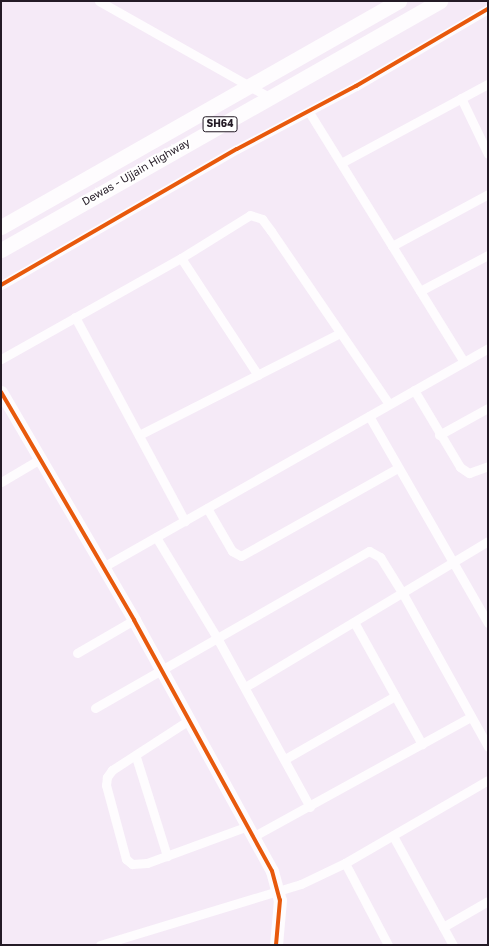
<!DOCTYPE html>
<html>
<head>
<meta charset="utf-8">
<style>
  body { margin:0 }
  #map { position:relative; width:489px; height:946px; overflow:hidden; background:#f5eaf7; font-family:"Golos Text",sans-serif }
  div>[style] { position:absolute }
  .street>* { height:9px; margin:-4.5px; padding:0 4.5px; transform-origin:4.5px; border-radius:4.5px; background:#fefcfe }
  .secondary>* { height:13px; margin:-6.5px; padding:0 6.5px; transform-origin:6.5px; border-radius:6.5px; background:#fefcfe }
  .primary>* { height:15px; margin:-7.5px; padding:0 7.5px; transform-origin:7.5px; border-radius:7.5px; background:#fefcfe }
  .cycleway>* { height:4px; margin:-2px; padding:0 2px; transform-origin:2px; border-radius:2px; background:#e8590c }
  span { translate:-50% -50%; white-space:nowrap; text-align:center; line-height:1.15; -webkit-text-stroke:4px #fff; paint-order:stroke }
  .shield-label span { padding:1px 3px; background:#fff; border:1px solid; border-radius:3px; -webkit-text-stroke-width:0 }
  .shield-label { font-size:10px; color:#241b26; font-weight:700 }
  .street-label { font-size:11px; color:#241b26 }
  .frame { position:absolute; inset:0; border:2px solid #241b26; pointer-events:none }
</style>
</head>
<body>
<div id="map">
  <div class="street">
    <i style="left:99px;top:1px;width:195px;rotate:29.5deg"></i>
    <i style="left:461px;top:98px;width:62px;rotate:64.3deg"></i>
    <i style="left:309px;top:112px;width:294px;rotate:58.2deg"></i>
    <i style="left:341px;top:163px;width:167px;rotate:-28.3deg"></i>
    <i style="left:392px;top:246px;width:109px;rotate:-28.4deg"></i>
    <i style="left:181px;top:258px;width:140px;rotate:56.7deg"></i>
    <i style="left:1px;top:285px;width:272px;rotate:-30deg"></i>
    <i style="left:237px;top:149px;width:135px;rotate:-27.9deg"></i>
    <i style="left:356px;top:86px;width:153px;rotate:-30.3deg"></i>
    <i style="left:420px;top:291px;width:77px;rotate:-27.9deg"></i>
    <i style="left:75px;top:317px;width:232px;rotate:61.7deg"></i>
    <i style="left:1px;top:359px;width:206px;rotate:-29.3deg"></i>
    <i style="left:181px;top:258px;width:81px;rotate:-31.9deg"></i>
    <i style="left:250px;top:215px;width:13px;rotate:18deg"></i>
    <i style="left:262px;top:219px;width:15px;rotate:53deg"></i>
    <i style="left:271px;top:231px;width:209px;rotate:55.7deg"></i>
    <i style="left:414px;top:390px;width:90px;rotate:59.1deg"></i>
    <i style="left:460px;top:467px;width:11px;rotate:34deg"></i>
    <i style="left:469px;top:473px;width:20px;rotate:-20deg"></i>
    <i style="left:369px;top:416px;width:239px;rotate:60.1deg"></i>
    <i style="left:139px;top:435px;width:225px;rotate:-26.9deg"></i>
    <i style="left:439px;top:435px;width:56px;rotate:-28.9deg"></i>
    <i style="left:1px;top:482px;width:45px;rotate:-30.5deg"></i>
    <i style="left:207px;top:508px;width:50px;rotate:59.8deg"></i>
    <i style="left:232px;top:551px;width:10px;rotate:29deg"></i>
    <i style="left:241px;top:556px;width:180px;rotate:-29.3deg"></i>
    <i style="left:156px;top:537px;width:116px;rotate:58.8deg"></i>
    <i style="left:216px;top:636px;width:195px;rotate:61.2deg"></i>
    <i style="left:103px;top:567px;width:443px;rotate:-29.6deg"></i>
    <i style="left:354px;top:622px;width:140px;rotate:60.9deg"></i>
    <i style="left:77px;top:653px;width:66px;rotate:-30.1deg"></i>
    <i style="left:245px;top:687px;width:283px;rotate:-31deg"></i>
    <i style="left:95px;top:708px;width:316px;rotate:-29.8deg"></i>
    <i style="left:369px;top:551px;width:13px;rotate:29deg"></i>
    <i style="left:380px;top:557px;width:44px;rotate:58.1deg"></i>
    <i style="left:403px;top:594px;width:175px;rotate:60.9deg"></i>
    <i style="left:189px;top:720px;width:92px;rotate:147deg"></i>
    <i style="left:112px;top:770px;width:9px;rotate:126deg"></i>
    <i style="left:107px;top:777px;width:8px;rotate:97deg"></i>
    <i style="left:106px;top:785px;width:77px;rotate:74.9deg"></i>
    <i style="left:126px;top:859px;width:8px;rotate:40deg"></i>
    <i style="left:132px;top:864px;width:15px;rotate:-4deg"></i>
    <i style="left:147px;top:863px;width:108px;rotate:-20.1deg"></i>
    <i style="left:136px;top:757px;width:104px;rotate:72.6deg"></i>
    <i style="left:285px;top:759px;width:127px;rotate:-29.8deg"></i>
    <i style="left:254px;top:836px;width:245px;rotate:-28.8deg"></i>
    <i style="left:393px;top:836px;width:124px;rotate:61.2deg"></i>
    <i style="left:345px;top:863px;width:93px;rotate:62.3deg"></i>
    <i style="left:443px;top:927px;width:52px;rotate:-30deg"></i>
    <i style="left:100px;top:945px;width:210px;rotate:-16.9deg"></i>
    <i style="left:301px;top:884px;width:49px;rotate:-25.5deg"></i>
    <i style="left:345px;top:863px;width:165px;rotate:-30.1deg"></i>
  </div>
  <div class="secondary">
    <i style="left:1px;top:392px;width:264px;rotate:59.7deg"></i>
    <i style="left:134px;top:620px;width:286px;rotate:61.2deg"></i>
    <i style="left:272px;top:871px;width:30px;rotate:75deg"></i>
    <i style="left:280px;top:900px;width:45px;rotate:95.1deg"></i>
  </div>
  <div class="primary">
    <i style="left:1px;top:227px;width:458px;rotate:-29.6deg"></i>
    <i style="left:1px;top:250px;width:505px;rotate:-29.56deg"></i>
  </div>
  <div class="cycleway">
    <i style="left:1px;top:285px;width:272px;rotate:-30deg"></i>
    <i style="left:237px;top:149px;width:135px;rotate:-27.9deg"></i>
    <i style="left:356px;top:86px;width:153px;rotate:-30.3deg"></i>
    <i style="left:1px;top:392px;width:264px;rotate:59.7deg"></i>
    <i style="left:134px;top:620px;width:286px;rotate:61.2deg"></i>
    <i style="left:272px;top:871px;width:30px;rotate:75deg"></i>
    <i style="left:280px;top:900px;width:45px;rotate:95.1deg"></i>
  </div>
  <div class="shield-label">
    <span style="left:220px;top:124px">SH64</span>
  </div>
  <div class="street-label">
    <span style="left:136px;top:172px;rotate:-30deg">Dewas - Ujjain Highway</span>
  </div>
  <div class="frame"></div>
</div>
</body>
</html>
